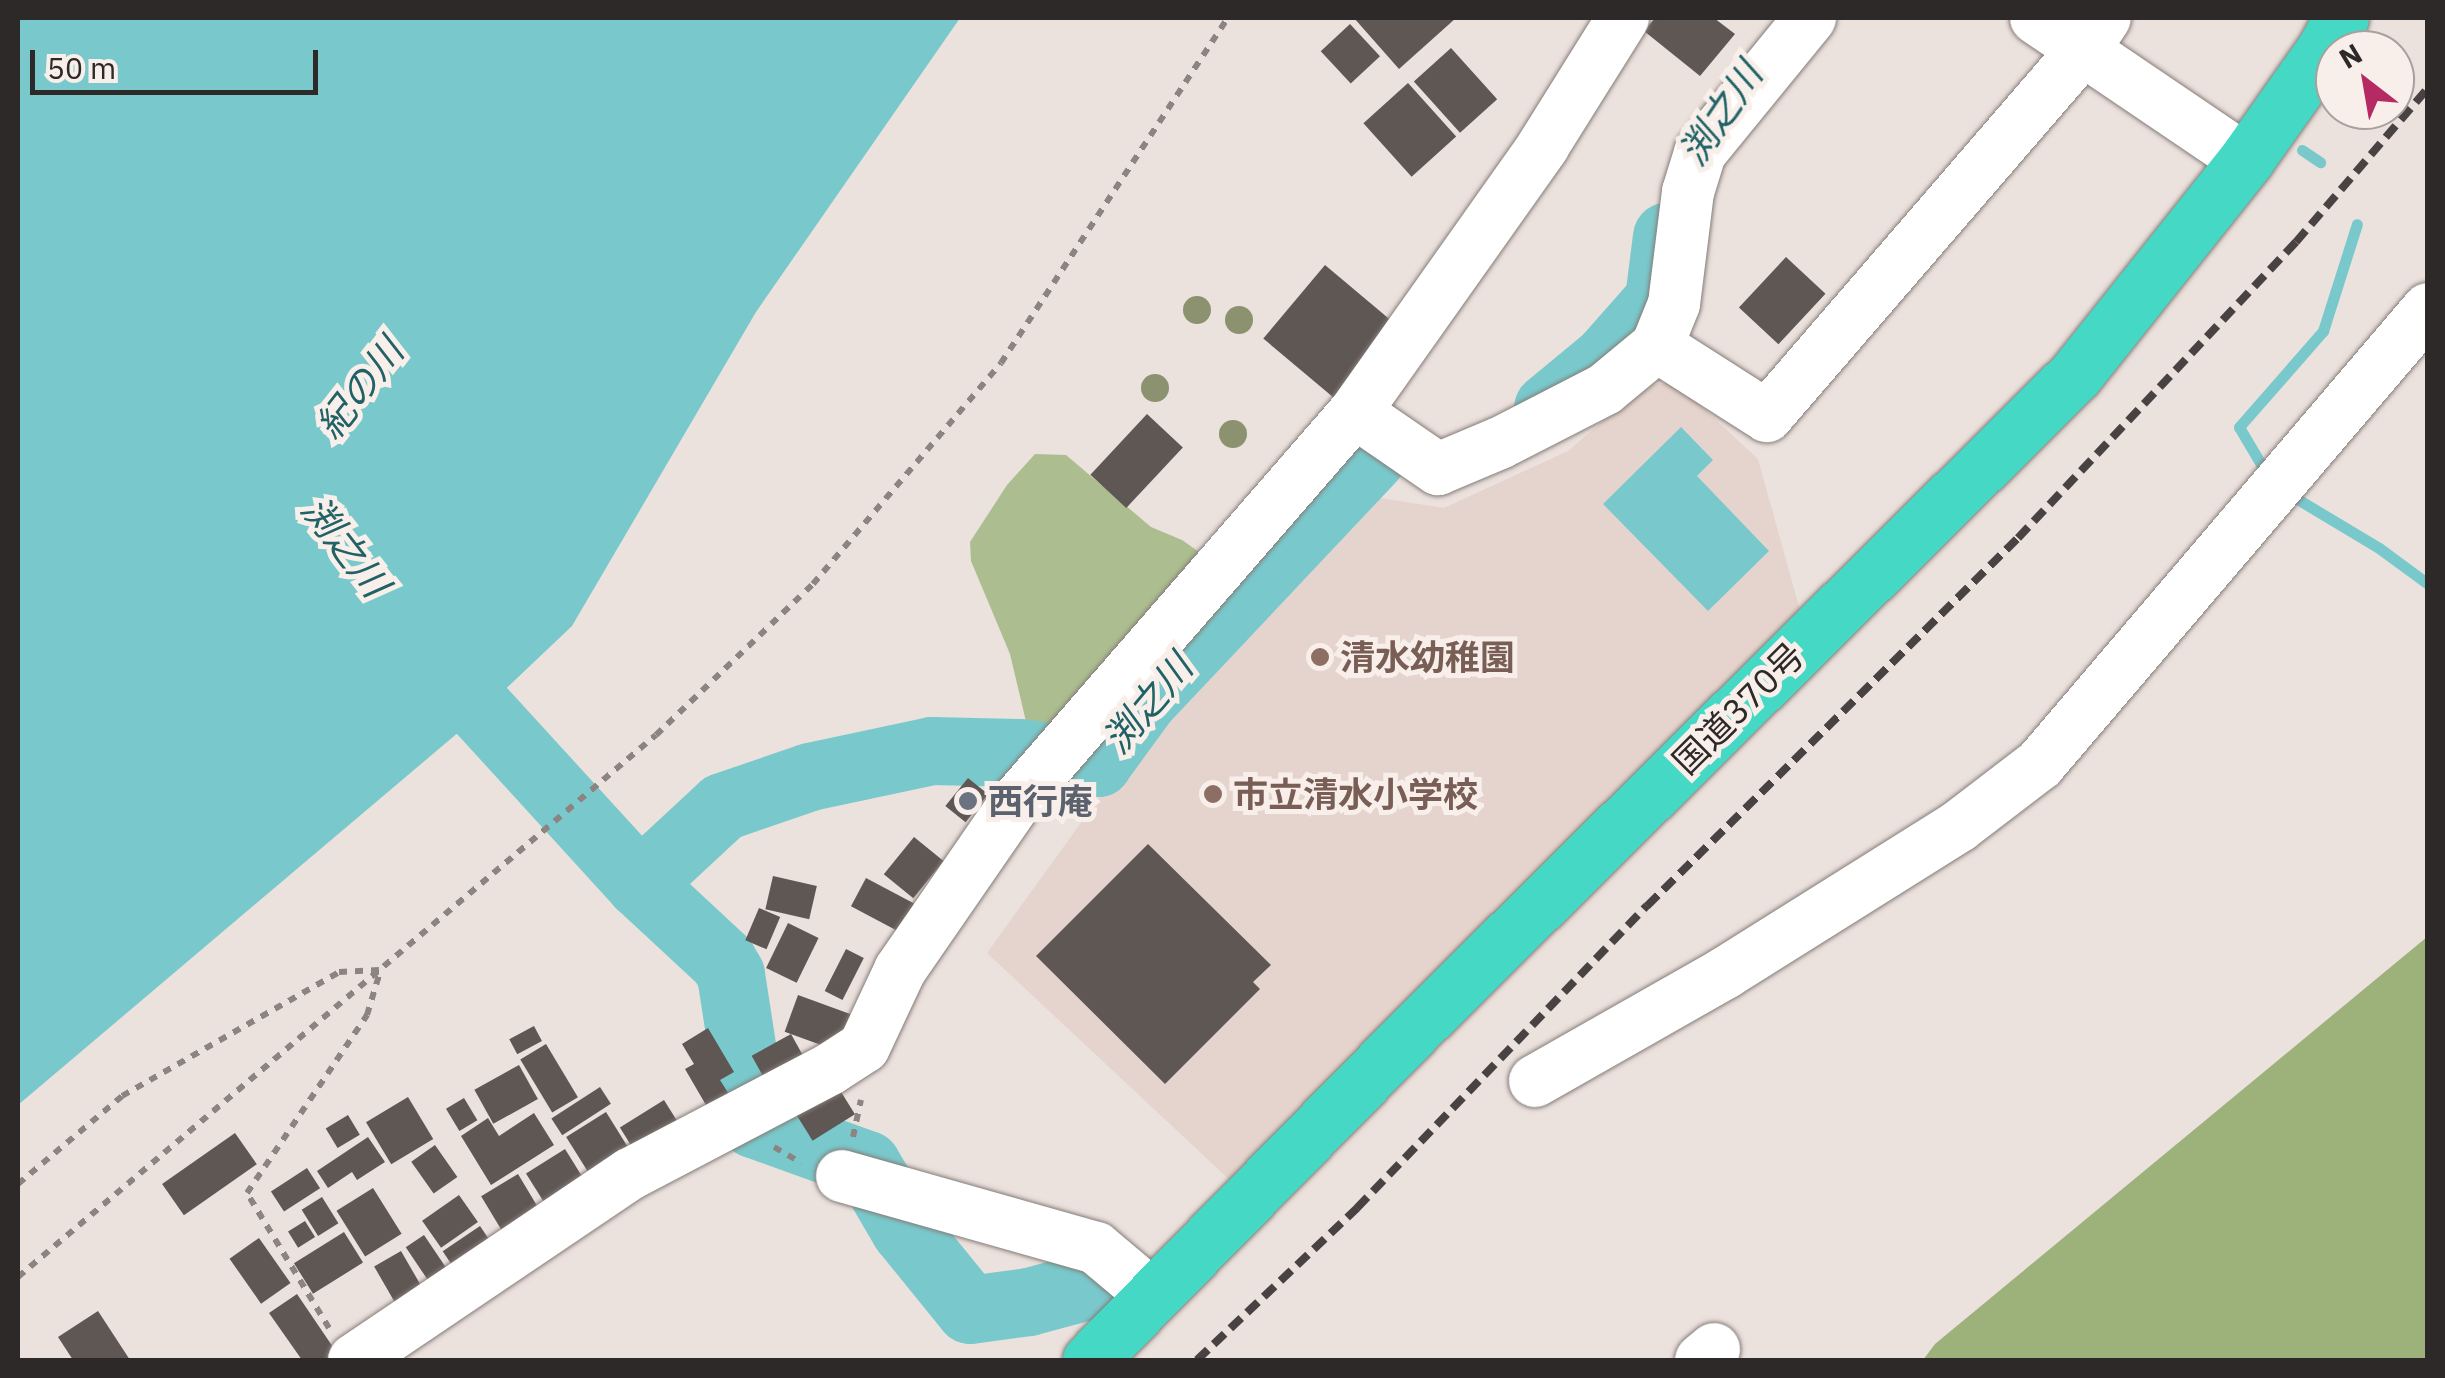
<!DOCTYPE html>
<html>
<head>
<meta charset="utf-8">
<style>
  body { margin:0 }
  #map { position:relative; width:2445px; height:1378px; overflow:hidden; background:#ebe1dd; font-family:"IBM Plex Sans","Noto Sans JP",sans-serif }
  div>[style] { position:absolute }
  .built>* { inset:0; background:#e5d4cd }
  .green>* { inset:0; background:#acbe90 }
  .forest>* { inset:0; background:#9db27b }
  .water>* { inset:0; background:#79c9cc }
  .stream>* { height:11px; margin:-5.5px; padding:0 5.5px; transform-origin:5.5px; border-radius:5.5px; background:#79c9cc }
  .river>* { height:68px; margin:-34px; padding:0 34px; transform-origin:34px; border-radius:34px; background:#79c9cc }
  .building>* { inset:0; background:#5f5754; transform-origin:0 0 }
  .path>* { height:6px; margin-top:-3px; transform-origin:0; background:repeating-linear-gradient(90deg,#8b8481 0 8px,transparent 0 16px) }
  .roads { filter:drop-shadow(0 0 2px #847c78) drop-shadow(0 0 2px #847c78) }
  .minor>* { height:52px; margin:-26px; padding:0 26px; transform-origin:26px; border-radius:26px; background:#fff }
  .highway>* { height:55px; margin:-27.5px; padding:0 27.5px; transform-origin:27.5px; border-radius:27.5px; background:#45d8c5 }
  .rail>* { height:8px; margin-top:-4px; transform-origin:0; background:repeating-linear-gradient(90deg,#484342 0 15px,transparent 0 23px) }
  .trees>* { width:28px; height:28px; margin:-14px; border-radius:50%; background:#8c916f }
  .dots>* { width:28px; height:28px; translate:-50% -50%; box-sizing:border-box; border:5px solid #f8efea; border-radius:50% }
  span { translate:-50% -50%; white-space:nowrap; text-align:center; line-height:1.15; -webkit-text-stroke:10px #f8efea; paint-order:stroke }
  .education-label { font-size:35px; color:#785e54; font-weight:700 }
  .left { translate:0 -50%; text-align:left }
  .street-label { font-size:35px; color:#2d2928 }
  .worship-label { font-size:35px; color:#5b616d; font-weight:700 }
  .water-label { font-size:38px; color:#206265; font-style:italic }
  .frame { position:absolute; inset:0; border:20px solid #2d2928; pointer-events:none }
  .north { position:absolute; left:2315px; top:30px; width:100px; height:100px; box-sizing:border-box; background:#f8efea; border:2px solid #a7a09c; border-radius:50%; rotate:329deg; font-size:28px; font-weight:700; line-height:40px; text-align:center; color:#2d2928 }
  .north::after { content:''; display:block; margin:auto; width:35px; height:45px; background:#b62a64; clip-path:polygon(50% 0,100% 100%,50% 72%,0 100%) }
  .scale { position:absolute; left:30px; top:50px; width:288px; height:45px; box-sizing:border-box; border:5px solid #2d2928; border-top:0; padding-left:12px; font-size:30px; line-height:35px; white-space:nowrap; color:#2d2928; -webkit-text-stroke:8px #f8efea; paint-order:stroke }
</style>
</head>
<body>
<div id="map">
  <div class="built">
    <i style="clip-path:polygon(1676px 383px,1758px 459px,1801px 614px,1249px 1198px,987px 953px,1109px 784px,1306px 560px,1380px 498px,1444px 508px,1568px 451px,1645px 385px)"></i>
  </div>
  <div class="green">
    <i style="clip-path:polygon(1035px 454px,1066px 455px,1151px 527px,1182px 540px,1212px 561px,1057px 737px,1028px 730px,1010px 654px,971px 561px,970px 542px,1007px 485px)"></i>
  </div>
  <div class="forest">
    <i style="clip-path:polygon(2427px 937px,2427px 1360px,1923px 1360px,1935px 1344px)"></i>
  </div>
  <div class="water">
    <i style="clip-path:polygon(18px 18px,960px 18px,756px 312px,572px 626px,473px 720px,18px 1105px)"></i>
    <i style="clip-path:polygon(1681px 427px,1713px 460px,1697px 476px,1769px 551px,1708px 611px,1603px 504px)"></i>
  </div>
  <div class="stream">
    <i style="left:2302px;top:150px;width:22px;rotate:34deg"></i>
    <i style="left:2268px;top:476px;width:57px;rotate:-120.6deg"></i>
    <i style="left:2239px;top:427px;width:128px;rotate:-48.8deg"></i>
    <i style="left:2323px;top:331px;width:112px;rotate:-72.4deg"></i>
    <i style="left:2289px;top:494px;width:105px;rotate:31deg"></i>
    <i style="left:2379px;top:548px;width:61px;rotate:36.3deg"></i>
  </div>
  <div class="river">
    <i style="left:1548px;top:408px;width:77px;rotate:-39.7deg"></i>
    <i style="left:1607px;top:359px;width:79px;rotate:-48.6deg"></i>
    <i style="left:1659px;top:300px;width:64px;rotate:-82.8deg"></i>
    <i style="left:420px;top:643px;width:326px;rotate:47.6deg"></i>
    <i style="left:640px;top:884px;width:113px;rotate:42.9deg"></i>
    <i style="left:723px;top:961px;width:16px;rotate:60deg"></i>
    <i style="left:731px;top:975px;width:151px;rotate:81.2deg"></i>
    <i style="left:754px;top:1124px;width:120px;rotate:19.9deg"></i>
    <i style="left:867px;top:1165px;width:75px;rotate:59.7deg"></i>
    <i style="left:905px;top:1230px;width:103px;rotate:50.9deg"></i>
    <i style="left:970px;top:1310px;width:60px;rotate:-7.7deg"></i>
    <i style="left:1029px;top:1302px;width:88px;rotate:-15.1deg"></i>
    <i style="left:640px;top:884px;width:113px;rotate:-42.9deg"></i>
    <i style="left:723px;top:807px;width:92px;rotate:-19deg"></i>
    <i style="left:810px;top:777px;width:125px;rotate:-12deg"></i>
    <i style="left:932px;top:751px;width:87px;rotate:1.3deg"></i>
    <i style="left:1019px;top:753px;width:80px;rotate:7.2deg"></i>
    <i style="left:1098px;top:763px;width:77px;rotate:-54deg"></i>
    <i style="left:1143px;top:701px;width:334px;rotate:-46.7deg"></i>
  </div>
  <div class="building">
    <i style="clip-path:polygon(1354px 18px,1456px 18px,1399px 69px)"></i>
    <i style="clip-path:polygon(1655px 18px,1714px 18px,1735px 34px,1700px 76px,1644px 31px)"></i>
    <i style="left:1350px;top:24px;width:44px;height:40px;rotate:47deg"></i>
    <i style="left:1451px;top:48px;width:69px;height:50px;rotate:48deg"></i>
    <i style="left:1408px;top:83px;width:72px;height:60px;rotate:48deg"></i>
    <i style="left:1786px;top:257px;width:54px;height:69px;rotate:43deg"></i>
    <i style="left:1325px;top:265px;width:94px;height:96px;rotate:40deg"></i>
    <i style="left:1147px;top:414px;width:49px;height:83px;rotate:43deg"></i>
    <i style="left:968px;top:778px;width:26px;height:36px;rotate:39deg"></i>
    <i style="left:914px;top:837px;width:38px;height:48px;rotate:39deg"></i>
    <i style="clip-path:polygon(1148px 844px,1271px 965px,1253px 982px,1260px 989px,1165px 1084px,1036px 956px)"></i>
    <i style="left:773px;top:876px;width:45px;height:34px;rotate:13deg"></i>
    <i style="left:866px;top:878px;width:55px;height:32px;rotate:28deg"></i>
    <i style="left:759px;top:908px;width:23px;height:35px;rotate:23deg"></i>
    <i style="left:788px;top:923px;width:34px;height:50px;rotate:26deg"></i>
    <i style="left:846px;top:949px;width:20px;height:47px;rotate:27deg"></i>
    <i style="left:798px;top:995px;width:65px;height:39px;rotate:20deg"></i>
    <i style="left:534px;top:1026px;width:17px;height:28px;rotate:62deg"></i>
    <i style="clip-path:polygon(708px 1028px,734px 1072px,720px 1080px,732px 1099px,710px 1112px,685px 1069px,694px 1064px,682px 1044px)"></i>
    <i style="left:791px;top:1034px;width:35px;height:45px;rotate:61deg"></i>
    <i style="left:546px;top:1044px;width:62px;height:30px;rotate:59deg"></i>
    <i style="left:519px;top:1065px;width:39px;height:51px;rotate:61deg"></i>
    <i style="left:600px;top:1087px;width:20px;height:58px;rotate:57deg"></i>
    <i style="left:838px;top:1087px;width:32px;height:50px;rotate:58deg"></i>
    <i style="left:408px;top:1097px;width:49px;height:49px;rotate:59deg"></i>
    <i style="left:464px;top:1098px;width:26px;height:21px;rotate:59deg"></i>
    <i style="left:664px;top:1100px;width:34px;height:52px;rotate:58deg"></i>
    <i style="left:606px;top:1112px;width:55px;height:47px;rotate:58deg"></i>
    <i style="clip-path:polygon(534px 1113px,554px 1145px,491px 1185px,461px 1136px,488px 1118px,499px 1136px)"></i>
    <i style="left:348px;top:1115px;width:23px;height:26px;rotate:59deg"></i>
    <i style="left:235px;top:1133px;width:38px;height:89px;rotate:55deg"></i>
    <i style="clip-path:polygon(368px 1137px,385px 1162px,357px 1180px,352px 1172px,328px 1188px,317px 1171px)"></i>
    <i style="left:435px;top:1145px;width:39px;height:29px;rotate:55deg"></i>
    <i style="left:565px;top:1149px;width:40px;height:46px;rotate:58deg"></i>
    <i style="left:307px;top:1168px;width:24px;height:43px;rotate:57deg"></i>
    <i style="left:518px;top:1174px;width:48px;height:43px;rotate:59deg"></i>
    <i style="left:373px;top:1188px;width:54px;height:43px;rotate:58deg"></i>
    <i style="left:459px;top:1195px;width:33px;height:45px;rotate:55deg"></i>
    <i style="left:322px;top:1197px;width:31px;height:24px;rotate:58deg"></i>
    <i style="left:305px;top:1221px;width:19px;height:20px;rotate:58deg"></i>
    <i style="left:480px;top:1226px;width:25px;height:45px;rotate:56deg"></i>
    <i style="left:344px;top:1232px;width:36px;height:59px;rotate:58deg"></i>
    <i style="left:424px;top:1235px;width:48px;height:22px;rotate:56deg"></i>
    <i style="left:259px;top:1238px;width:55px;height:36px;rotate:55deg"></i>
    <i style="left:401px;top:1251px;width:52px;height:31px;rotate:60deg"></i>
    <i style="clip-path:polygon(297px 1294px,337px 1353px,325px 1360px,302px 1360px,269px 1313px)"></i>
    <i style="clip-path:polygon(98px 1311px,130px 1360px,73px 1360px,58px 1337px)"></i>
  </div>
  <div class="path">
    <i style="left:853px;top:1137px;width:38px;rotate:-78deg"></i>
    <i style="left:774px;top:1147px;width:32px;rotate:30deg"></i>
    <i style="left:18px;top:1184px;width:136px;rotate:-40.2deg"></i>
    <i style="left:122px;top:1096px;width:250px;rotate:-29.7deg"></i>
    <i style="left:339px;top:972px;width:40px;rotate:-2.9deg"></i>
    <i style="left:18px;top:1277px;width:837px;rotate:-40.35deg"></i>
    <i style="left:656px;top:735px;width:218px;rotate:-43.9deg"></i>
    <i style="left:813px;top:584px;width:290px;rotate:-49.6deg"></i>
    <i style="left:1001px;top:363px;width:413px;rotate:-56.7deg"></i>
    <i style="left:329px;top:1328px;width:158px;rotate:-121.3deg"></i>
    <i style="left:247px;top:1193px;width:215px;rotate:-56deg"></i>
    <i style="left:367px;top:1015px;width:45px;rotate:-73.2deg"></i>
  </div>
  <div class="roads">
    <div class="minor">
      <i style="left:2036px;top:18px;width:254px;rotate:34.1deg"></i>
      <i style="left:1657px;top:346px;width:130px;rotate:32.5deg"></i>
      <i style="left:1767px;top:416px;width:485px;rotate:-49.2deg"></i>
      <i style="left:2084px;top:49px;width:37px;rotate:-56deg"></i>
      <i style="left:1355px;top:412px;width:101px;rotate:34.5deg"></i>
      <i style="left:1438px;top:469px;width:67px;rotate:-22.8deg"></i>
      <i style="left:1500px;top:443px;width:118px;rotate:-27.2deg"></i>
      <i style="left:1605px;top:389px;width:67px;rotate:-39.6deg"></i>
      <i style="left:1657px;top:346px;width:45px;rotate:-68deg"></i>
      <i style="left:1674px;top:304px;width:113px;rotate:-82.9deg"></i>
      <i style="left:1688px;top:192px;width:41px;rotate:-72.9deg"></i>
      <i style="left:1700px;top:153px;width:174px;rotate:-50.8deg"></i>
      <i style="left:1535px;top:1081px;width:219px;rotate:-29.6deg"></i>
      <i style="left:1725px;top:973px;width:276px;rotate:-32.1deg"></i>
      <i style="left:1959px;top:826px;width:102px;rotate:-37.4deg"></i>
      <i style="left:2040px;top:764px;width:598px;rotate:-49.54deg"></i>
      <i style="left:842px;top:1176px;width:264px;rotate:15.8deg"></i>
      <i style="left:1096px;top:1248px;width:73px;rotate:40deg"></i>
      <i style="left:354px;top:1360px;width:333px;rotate:-34deg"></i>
      <i style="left:630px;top:1174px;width:226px;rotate:-27.7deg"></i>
      <i style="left:830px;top:1069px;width:40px;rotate:-32.9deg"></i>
      <i style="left:864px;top:1047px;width:85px;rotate:-64.9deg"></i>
      <i style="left:900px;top:970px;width:204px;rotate:-55.4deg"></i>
      <i style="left:1016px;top:802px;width:517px;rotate:-49deg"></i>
      <i style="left:1355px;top:412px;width:326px;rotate:-54.7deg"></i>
      <i style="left:1543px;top:146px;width:151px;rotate:-58deg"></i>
      <i style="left:1701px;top:1360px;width:17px;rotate:-40deg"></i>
    </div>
    <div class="highway">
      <i style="left:1090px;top:1360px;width:458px;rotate:-45.5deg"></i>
      <i style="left:1411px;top:1033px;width:935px;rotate:-44.74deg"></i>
      <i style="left:2075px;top:375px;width:275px;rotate:-51.5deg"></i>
      <i style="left:2246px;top:160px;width:137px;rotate:-54.8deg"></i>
      <i style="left:2325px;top:48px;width:34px;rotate:-62deg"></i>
    </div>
  </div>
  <div class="rail">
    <i style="left:1197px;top:1360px;width:221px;rotate:-43.5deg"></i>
    <i style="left:1357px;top:1208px;width:419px;rotate:-46.2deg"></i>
    <i style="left:1647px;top:906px;width:523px;rotate:-44.77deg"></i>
    <i style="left:2018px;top:538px;width:406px;rotate:-46.8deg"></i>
    <i style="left:2296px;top:242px;width:203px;rotate:-49.4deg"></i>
  </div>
  <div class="trees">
    <i style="left:1197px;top:310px"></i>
    <i style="left:1239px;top:320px"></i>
    <i style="left:1155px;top:388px"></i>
    <i style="left:1233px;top:434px"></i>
  </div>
  <div class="dots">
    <i style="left:1320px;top:657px;background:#8d6e63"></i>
    <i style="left:1213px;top:794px;background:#8d6e63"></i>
    <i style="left:968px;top:801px;background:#6b7280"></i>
  </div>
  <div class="education-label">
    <span class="left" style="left:1340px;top:657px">清水幼稚園</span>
    <span class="left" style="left:1233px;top:794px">市立清水小学校</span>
  </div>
  <div class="street-label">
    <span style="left:1738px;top:708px;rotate:-45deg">国道370号</span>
  </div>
  <div class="worship-label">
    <span class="left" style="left:988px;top:801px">西行庵</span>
  </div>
  <div class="water-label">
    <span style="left:1720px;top:113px;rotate:-56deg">渕之川</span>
    <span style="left:359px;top:388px;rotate:-52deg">紀の川</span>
    <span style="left:346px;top:546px;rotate:52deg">渕之川</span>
    <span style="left:1147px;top:703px;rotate:-50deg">渕之川</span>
  </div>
  <div class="frame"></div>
  <div class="north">N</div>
  <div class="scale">50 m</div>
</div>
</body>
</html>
